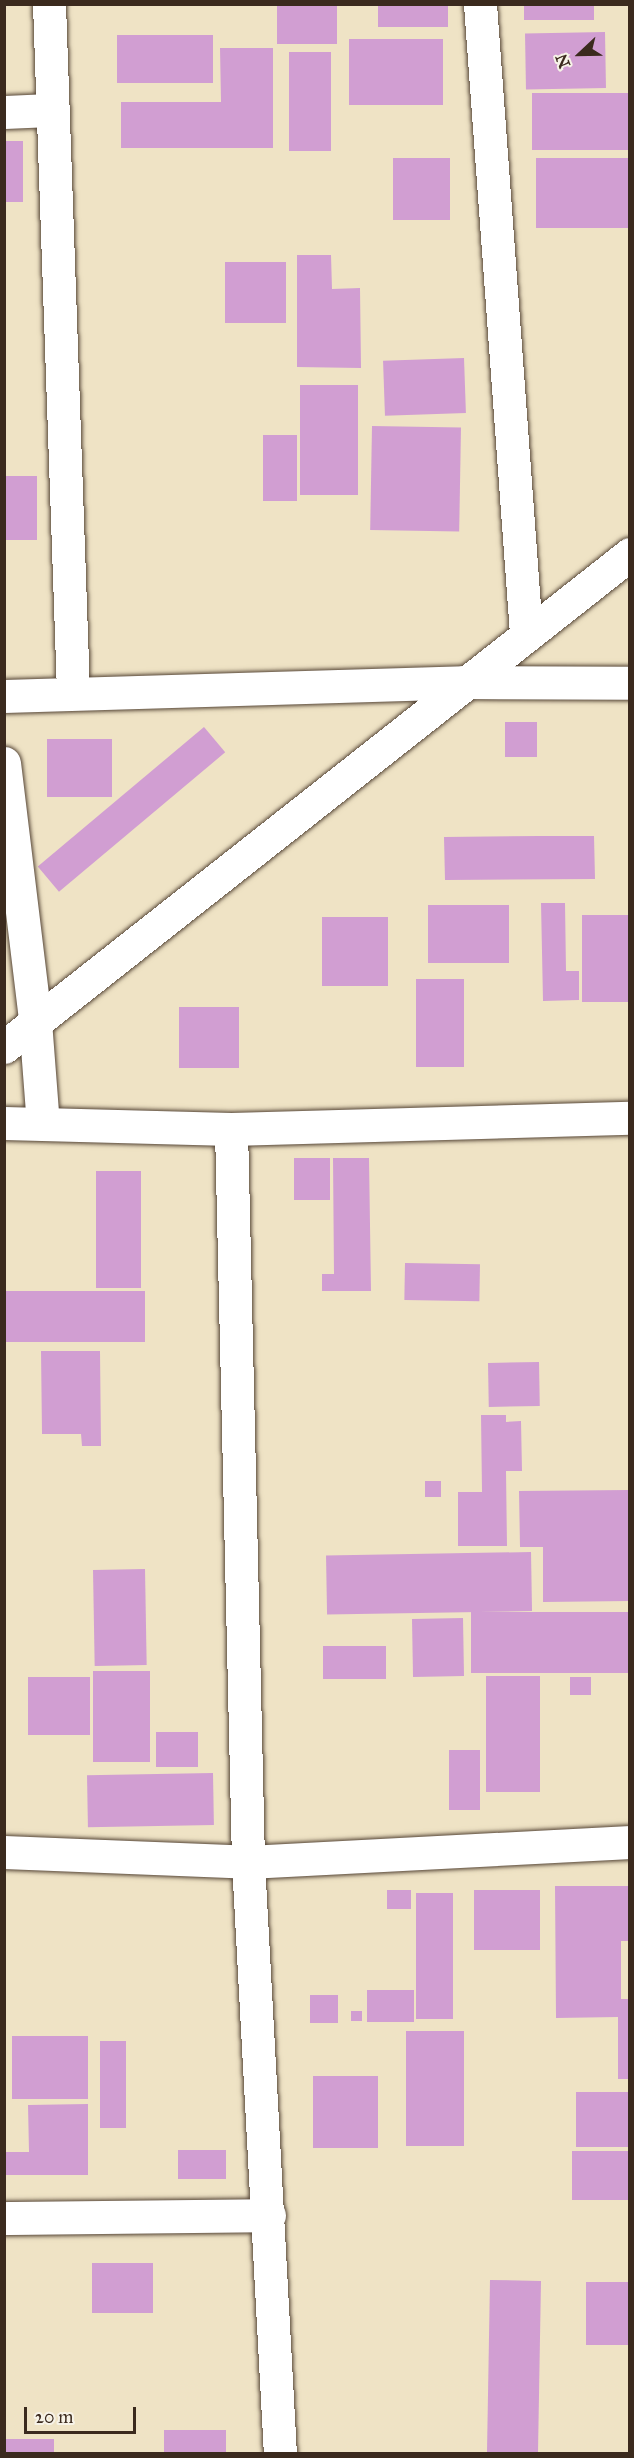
<!DOCTYPE html>
<html>
<head>
<meta charset="utf-8">
<style>
  body { margin:0 }
  #map { position:relative; width:634px; height:2458px; overflow:hidden; background:#efe3c5; font-family:"IM FELL Great Primer",serif }
  div>[style] { position:absolute }
  .building>* { inset:0; background:#d19ed2; transform-origin:0 0 }
  .roads { filter:drop-shadow(0 0 2px #564637) drop-shadow(0 0 2px #564637) }
  .street>* { height:33px; margin:-16.5px; padding:0 16.5px; transform-origin:16.5px; border-radius:16.5px; background:#fff }
  span { translate:-50% -50%; white-space:nowrap; text-align:center; line-height:1.15; -webkit-text-stroke:5px #f7f3e8; paint-order:stroke }
  .frame { position:absolute; inset:0; border:6px solid #3b2a1e; pointer-events:none }
  .north { position:absolute; left:550px; top:24px; width:60px; height:60px; -webkit-text-stroke:4px #f7f3e8; paint-order:stroke; rotate:248deg; font-size:16px; font-weight:700; line-height:24px; text-align:center; color:#3b2a1e }
  .north::after { content:''; display:block; margin:auto; width:21px; height:27px; background:#3b2a1e; clip-path:polygon(50% 0,100% 100%,50% 72%,0 100%) }
  .scale { position:absolute; left:24px; top:2407px; width:112px; height:27px; box-sizing:border-box; border:3px solid #3b2a1e; border-top:0; padding-left:8px; font-size:18px; line-height:21px; white-space:nowrap; color:#3b2a1e; -webkit-text-stroke:4px #f7f3e8; paint-order:stroke }
</style>
</head>
<body>
<div id="map">
  <div class="building">
    <i style="left:277px;top:4px;width:60px;height:40px"></i>
    <i style="left:378px;top:4px;width:70px;height:23px"></i>
    <i style="left:524px;top:4px;width:70px;height:16px"></i>
    <i style="left:605px;top:32px;width:56px;height:80px;rotate:89deg"></i>
    <i style="left:117px;top:35px;width:96px;height:48px"></i>
    <i style="left:349px;top:39px;width:94px;height:66px"></i>
    <i style="clip-path:polygon(220px 48px,273px 48px,273px 148px,121px 148px,121px 102px,221px 102px)"></i>
    <i style="left:289px;top:52px;width:42px;height:99px"></i>
    <i style="left:630px;top:93px;width:57px;height:98px;rotate:90deg"></i>
    <i style="left:4px;top:141px;width:19px;height:61px"></i>
    <i style="left:393px;top:158px;width:57px;height:62px"></i>
    <i style="left:536px;top:158px;width:94px;height:70px"></i>
    <i style="clip-path:polygon(297px 255px,331px 255px,332px 289px,360px 288px,361px 368px,297px 367px)"></i>
    <i style="left:225px;top:262px;width:61px;height:61px"></i>
    <i style="left:464px;top:358px;width:55px;height:81px;rotate:88deg"></i>
    <i style="left:300px;top:385px;width:58px;height:110px"></i>
    <i style="left:372px;top:426px;width:89px;height:104px;rotate:1deg"></i>
    <i style="left:263px;top:435px;width:34px;height:66px"></i>
    <i style="left:4px;top:476px;width:33px;height:64px"></i>
    <i style="left:505px;top:722px;width:32px;height:35px"></i>
    <i style="left:204px;top:727px;width:33px;height:217px;rotate:50deg"></i>
    <i style="left:47px;top:739px;width:65px;height:58px"></i>
    <i style="clip-path:polygon(539px 836px,594px 836px,595px 879px,445px 880px,444px 837px)"></i>
    <i style="clip-path:polygon(541px 903px,565px 903px,566px 971px,579px 971px,579px 1000px,543px 1001px)"></i>
    <i style="left:428px;top:905px;width:81px;height:58px"></i>
    <i style="left:582px;top:915px;width:48px;height:87px"></i>
    <i style="left:322px;top:917px;width:66px;height:69px"></i>
    <i style="left:416px;top:979px;width:48px;height:88px"></i>
    <i style="left:179px;top:1007px;width:60px;height:61px"></i>
    <i style="left:294px;top:1158px;width:36px;height:42px"></i>
    <i style="clip-path:polygon(333px 1158px,369px 1158px,371px 1291px,322px 1291px,322px 1274px,334px 1274px)"></i>
    <i style="left:141px;top:1171px;width:117px;height:45px;rotate:90deg"></i>
    <i style="left:405px;top:1263px;width:75px;height:37px;rotate:1deg"></i>
    <i style="left:145px;top:1291px;width:51px;height:141px;rotate:90deg"></i>
    <i style="clip-path:polygon(41px 1351px,100px 1351px,101px 1446px,82px 1446px,81px 1434px,42px 1434px)"></i>
    <i style="left:539px;top:1362px;width:44px;height:51px;rotate:89deg"></i>
    <i style="clip-path:polygon(481px 1415px,506px 1415px,506px 1422px,521px 1421px,522px 1471px,506px 1471px,507px 1546px,458px 1546px,458px 1492px,482px 1492px)"></i>
    <i style="left:441px;top:1481px;width:16px;height:16px;rotate:90deg"></i>
    <i style="clip-path:polygon(629px 1490px,630px 1601px,543px 1602px,543px 1547px,520px 1547px,519px 1491px)"></i>
    <i style="left:531px;top:1552px;width:59px;height:205px;rotate:89deg"></i>
    <i style="left:145px;top:1569px;width:96px;height:52px;rotate:89deg"></i>
    <i style="left:630px;top:1612px;width:61px;height:159px;rotate:90deg"></i>
    <i style="left:463px;top:1618px;width:58px;height:51px;rotate:89deg"></i>
    <i style="left:323px;top:1646px;width:63px;height:33px"></i>
    <i style="left:93px;top:1671px;width:57px;height:91px"></i>
    <i style="left:540px;top:1676px;width:116px;height:54px;rotate:90deg"></i>
    <i style="left:28px;top:1677px;width:62px;height:58px"></i>
    <i style="left:570px;top:1677px;width:21px;height:18px"></i>
    <i style="left:198px;top:1732px;width:35px;height:42px;rotate:90deg"></i>
    <i style="left:449px;top:1750px;width:31px;height:60px"></i>
    <i style="left:213px;top:1773px;width:52px;height:126px;rotate:89deg"></i>
    <i style="clip-path:polygon(555px 1886px,630px 1886px,630px 1941px,621px 1941px,621px 1999px,630px 1999px,630px 2079px,618px 2079px,618px 2017px,556px 2018px)"></i>
    <i style="left:411px;top:1890px;width:19px;height:24px;rotate:90deg"></i>
    <i style="left:474px;top:1890px;width:66px;height:60px"></i>
    <i style="left:416px;top:1893px;width:37px;height:126px"></i>
    <i style="left:367px;top:1990px;width:47px;height:32px"></i>
    <i style="left:310px;top:1995px;width:28px;height:28px"></i>
    <i style="left:351px;top:2011px;width:11px;height:10px"></i>
    <i style="left:464px;top:2031px;width:115px;height:58px;rotate:90deg"></i>
    <i style="left:12px;top:2036px;width:76px;height:63px"></i>
    <i style="left:100px;top:2041px;width:26px;height:87px"></i>
    <i style="left:313px;top:2076px;width:65px;height:72px"></i>
    <i style="left:576px;top:2092px;width:54px;height:55px"></i>
    <i style="clip-path:polygon(88px 2104px,88px 2175px,5px 2175px,5px 2152px,29px 2152px,28px 2105px)"></i>
    <i style="left:178px;top:2150px;width:48px;height:29px"></i>
    <i style="left:572px;top:2151px;width:58px;height:49px"></i>
    <i style="left:92px;top:2263px;width:61px;height:50px"></i>
    <i style="left:490px;top:2280px;width:51px;height:174px;rotate:1deg"></i>
    <i style="left:586px;top:2282px;width:44px;height:63px"></i>
    <i style="left:164px;top:2430px;width:62px;height:24px"></i>
    <i style="left:4px;top:2439px;width:50px;height:15px"></i>
  </div>
  <div class="roads">
    <div class="street">
      <i style="left:49px;top:4px;width:687px;rotate:88deg"></i>
      <i style="left:480px;top:4px;width:632px;rotate:85.82deg"></i>
      <i style="left:4px;top:112px;width:46px;rotate:-2.5deg"></i>
      <i style="left:4px;top:696px;width:460px;rotate:-1.7deg"></i>
      <i style="left:464px;top:682px;width:166px;rotate:0.3deg"></i>
      <i style="left:4px;top:763px;width:260px;rotate:83.1deg"></i>
      <i style="left:35px;top:1021px;width:103px;rotate:85.6deg"></i>
      <i style="left:4px;top:1047px;width:797px;rotate:-38.22deg"></i>
      <i style="left:4px;top:1123px;width:227px;rotate:1.5deg"></i>
      <i style="left:231px;top:1129px;width:399px;rotate:-1.6deg"></i>
      <i style="left:231px;top:1129px;width:733px;rotate:88.67deg"></i>
      <i style="left:248px;top:1862px;width:593px;rotate:86.91deg"></i>
      <i style="left:4px;top:1852px;width:244px;rotate:2.3deg"></i>
      <i style="left:248px;top:1862px;width:383px;rotate:-3deg"></i>
      <i style="left:4px;top:2218px;width:265px;rotate:-0.6deg"></i>
    </div>
  </div>
  <div class="frame"></div>
  <div class="north">N</div>
  <div class="scale">20 m</div>
</div>
</body>
</html>
